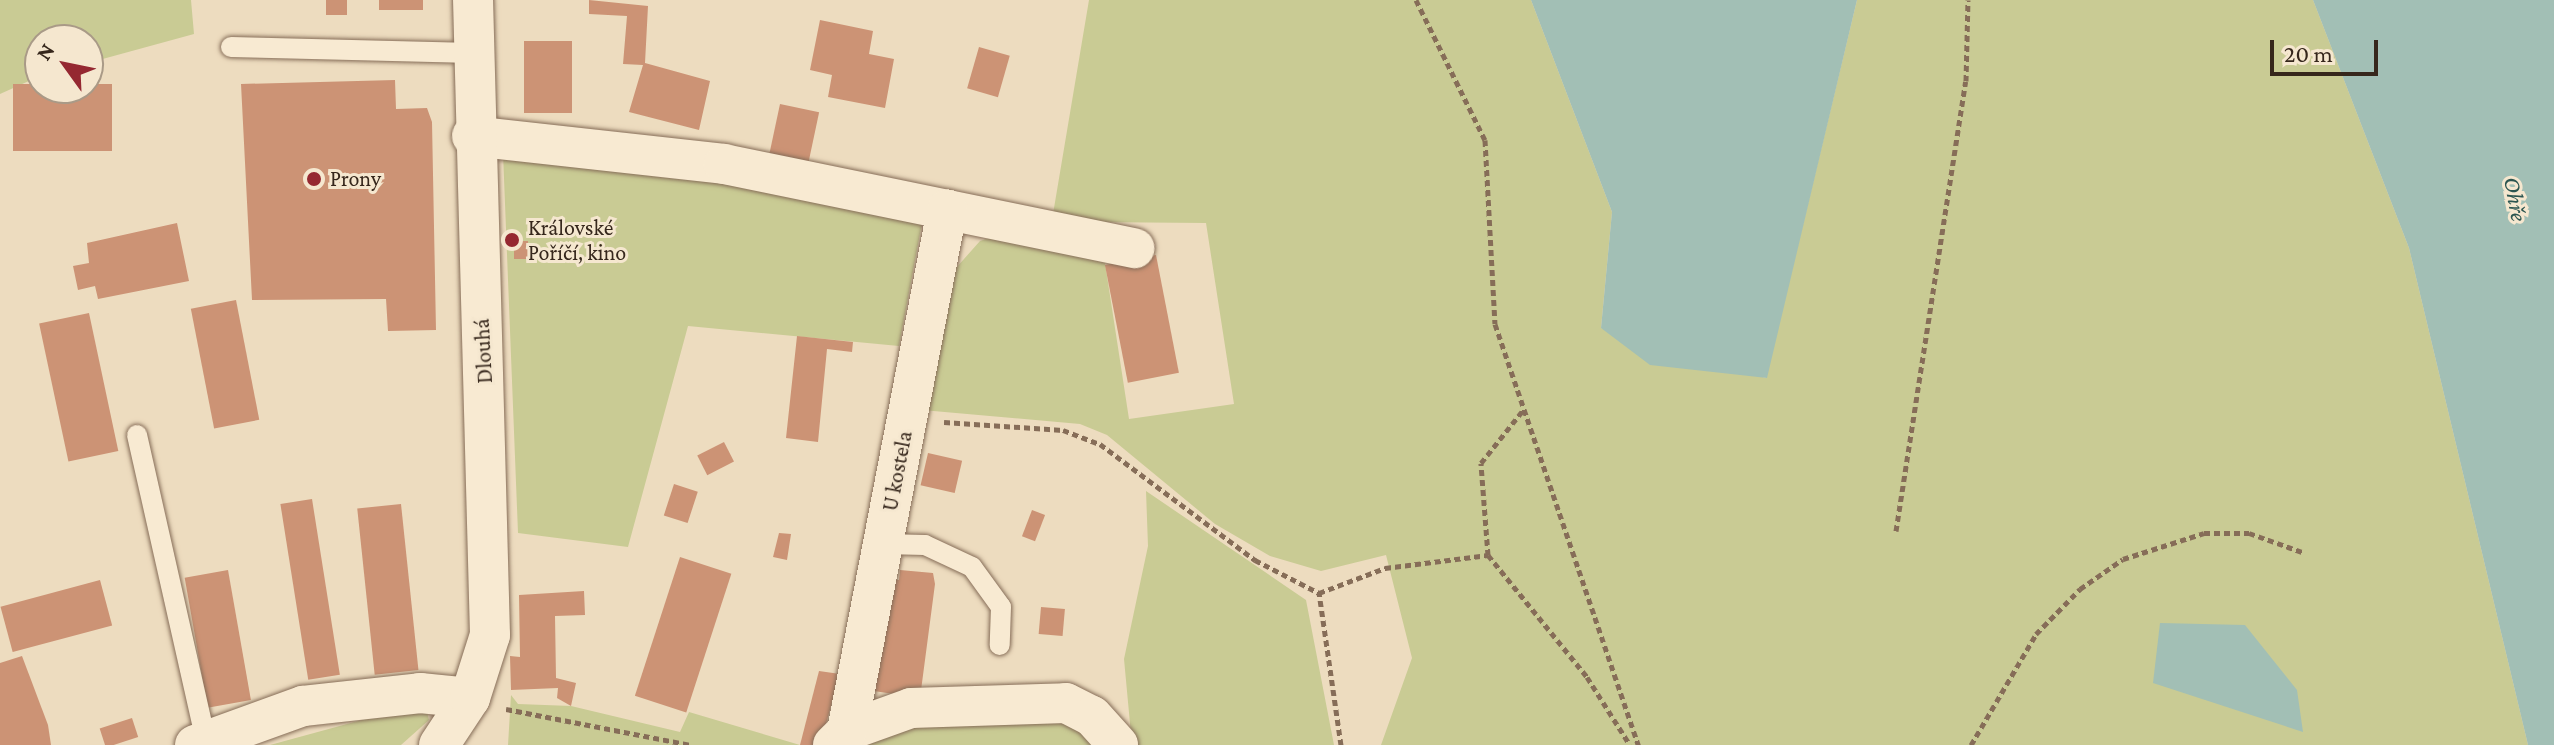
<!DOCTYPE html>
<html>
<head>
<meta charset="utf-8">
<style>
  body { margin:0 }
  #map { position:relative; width:2554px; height:745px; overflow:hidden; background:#eddcbf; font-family:"Crimson Pro",serif }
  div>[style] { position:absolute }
  .green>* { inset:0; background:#c9cb94 }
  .water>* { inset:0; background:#a2bfb5 }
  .building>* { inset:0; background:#cc9375; transform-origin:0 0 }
  .path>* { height:5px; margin-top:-2.5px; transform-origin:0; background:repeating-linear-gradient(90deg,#866d58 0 6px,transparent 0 10px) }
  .roads { filter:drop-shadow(0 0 2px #866d58) drop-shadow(0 0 2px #866d58) }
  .lane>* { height:20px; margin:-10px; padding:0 10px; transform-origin:10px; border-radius:10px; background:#f8ead2 }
  .street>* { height:40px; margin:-20px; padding:0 20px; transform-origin:20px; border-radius:20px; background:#f8ead2 }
  .dots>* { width:22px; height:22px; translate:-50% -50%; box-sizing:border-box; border:4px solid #f5e7cf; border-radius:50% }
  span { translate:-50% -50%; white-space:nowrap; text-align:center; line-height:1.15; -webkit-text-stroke:6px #f5e7cf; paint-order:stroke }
  .poi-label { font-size:22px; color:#36271c }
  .left { translate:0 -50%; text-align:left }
  .street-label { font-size:22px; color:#36271c }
  .water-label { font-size:24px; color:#2b5550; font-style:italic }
  .north { position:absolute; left:24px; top:24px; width:80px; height:80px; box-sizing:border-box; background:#f5e7cf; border:2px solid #a99a87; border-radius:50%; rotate:303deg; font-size:22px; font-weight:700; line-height:32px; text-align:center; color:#36271c }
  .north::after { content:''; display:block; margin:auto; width:28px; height:36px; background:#952831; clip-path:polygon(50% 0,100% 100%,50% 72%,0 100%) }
  .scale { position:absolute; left:2270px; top:40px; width:108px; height:36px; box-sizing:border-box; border:4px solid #36271c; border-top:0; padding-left:10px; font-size:24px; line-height:28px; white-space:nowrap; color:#36271c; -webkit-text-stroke:6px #f5e7cf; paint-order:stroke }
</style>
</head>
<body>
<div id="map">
  <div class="green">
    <i style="clip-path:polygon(0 0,191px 0,194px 34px,88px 63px,88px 40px,40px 40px,40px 76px,0 94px)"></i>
    <i style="clip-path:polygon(1089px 0,1531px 0,1612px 212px,1601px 328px,1766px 378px,1857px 0,2313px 0,2409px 248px,2528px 745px,1381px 745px,1412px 658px,1386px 555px,1321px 571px,1270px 556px,1215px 524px,1107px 435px,1080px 424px,922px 410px,948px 277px,980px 241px,998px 235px,1105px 263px,1129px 419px,1234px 404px,1206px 223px,1087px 222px,1053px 214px)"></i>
    <i style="clip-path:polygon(503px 153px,727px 178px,922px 223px,899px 346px,688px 326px,628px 547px,518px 533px)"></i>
    <i style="clip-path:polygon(1146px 491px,1306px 600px,1334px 745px,1132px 745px,1124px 659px,1148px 546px)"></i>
    <i style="clip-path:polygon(511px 695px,518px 704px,571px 706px,680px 732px,689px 712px,800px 745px,508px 745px)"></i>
    <i style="clip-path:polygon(391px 712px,427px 712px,429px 720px,401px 745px,270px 745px)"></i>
    <i style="clip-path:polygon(1058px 712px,1105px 745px,858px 745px,911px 725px)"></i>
  </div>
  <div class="water">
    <i style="clip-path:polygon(1531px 0,1857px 0,1767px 378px,1650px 365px,1601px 328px,1612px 212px)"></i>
    <i style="clip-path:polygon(2313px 0,2554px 0,2554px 745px,2528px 745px,2409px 248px)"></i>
    <i style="clip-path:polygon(2160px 623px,2245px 625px,2297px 690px,2303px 732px,2153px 683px)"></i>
  </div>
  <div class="building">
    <i style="left:326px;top:0;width:21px;height:15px"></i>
    <i style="left:379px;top:0;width:44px;height:10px"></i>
    <i style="clip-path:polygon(589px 0,648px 6px,645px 63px,710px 81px,699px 130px,629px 112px,643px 65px,623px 64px,627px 16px,589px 14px)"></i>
    <i style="clip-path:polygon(820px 20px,873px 31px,869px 54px,894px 59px,885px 108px,828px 97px,832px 75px,810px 70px)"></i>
    <i style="left:524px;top:41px;width:48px;height:72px"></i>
    <i style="left:979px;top:47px;width:32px;height:43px;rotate:16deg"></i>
    <i style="clip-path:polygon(395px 80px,396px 109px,427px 108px,432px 122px,436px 330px,388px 331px,386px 299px,252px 300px,241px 84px)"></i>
    <i style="left:13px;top:84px;width:99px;height:67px"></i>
    <i style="left:780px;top:104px;width:40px;height:52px;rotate:12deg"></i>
    <i style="clip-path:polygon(177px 223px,189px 281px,98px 299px,95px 286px,78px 290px,73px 266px,89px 263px,87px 243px)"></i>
    <i style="left:514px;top:241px;width:14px;height:18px"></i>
    <i style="left:1156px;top:255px;width:120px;height:52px;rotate:79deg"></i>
    <i style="left:236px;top:300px;width:122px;height:46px;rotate:79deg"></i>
    <i style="left:89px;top:313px;width:141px;height:51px;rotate:78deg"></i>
    <i style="clip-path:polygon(797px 336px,853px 342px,852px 352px,827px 349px,818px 442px,786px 438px)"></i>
    <i style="left:724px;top:442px;width:22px;height:30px;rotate:63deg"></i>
    <i style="left:928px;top:453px;width:35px;height:33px;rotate:13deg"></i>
    <i style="left:674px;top:484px;width:25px;height:33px;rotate:18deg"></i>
    <i style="left:312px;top:499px;width:178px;height:32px;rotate:81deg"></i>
    <i style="left:401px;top:504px;width:167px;height:44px;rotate:84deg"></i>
    <i style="left:1032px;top:510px;width:14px;height:28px;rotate:21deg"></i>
    <i style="clip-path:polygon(779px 533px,791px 534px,787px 560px,773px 557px)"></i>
    <i style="left:680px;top:557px;width:54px;height:146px;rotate:18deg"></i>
    <i style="left:228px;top:570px;width:132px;height:44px;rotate:80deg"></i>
    <i style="clip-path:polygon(900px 570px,933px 573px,935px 584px,920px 698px,874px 691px,886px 579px,899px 580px)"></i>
    <i style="left:100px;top:580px;width:47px;height:103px;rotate:75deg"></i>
    <i style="clip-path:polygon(584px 591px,585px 615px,555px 616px,556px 678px,576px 683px,571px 706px,557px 698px,558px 688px,511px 690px,510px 656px,520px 657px,519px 595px)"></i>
    <i style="left:1041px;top:607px;width:24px;height:27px;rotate:5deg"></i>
    <i style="clip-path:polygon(22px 656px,48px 725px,51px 745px,0 745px,0 663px)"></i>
    <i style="clip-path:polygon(819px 671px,840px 674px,820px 745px,800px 745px)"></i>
    <i style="left:132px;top:718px;width:20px;height:34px;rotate:72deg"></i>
  </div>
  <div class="path">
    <i style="left:1416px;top:0;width:156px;rotate:63.8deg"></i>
    <i style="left:1485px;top:140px;width:184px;rotate:86.9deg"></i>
    <i style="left:1495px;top:324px;width:445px;rotate:71.2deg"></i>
    <i style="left:944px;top:422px;width:119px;rotate:3.8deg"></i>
    <i style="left:1063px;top:430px;width:40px;rotate:21deg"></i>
    <i style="left:1100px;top:444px;width:194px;rotate:36.8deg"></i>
    <i style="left:1255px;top:560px;width:72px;rotate:27.3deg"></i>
    <i style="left:1896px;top:531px;width:455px;rotate:-81.2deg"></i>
    <i style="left:1966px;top:81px;width:81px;rotate:-88.6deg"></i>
    <i style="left:1488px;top:555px;width:157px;rotate:50.9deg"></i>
    <i style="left:1587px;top:677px;width:80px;rotate:57.7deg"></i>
    <i style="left:506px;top:709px;width:188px;rotate:11deg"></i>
    <i style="left:1341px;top:745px;width:154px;rotate:-98.2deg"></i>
    <i style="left:1319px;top:593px;width:71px;rotate:-20.7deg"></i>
    <i style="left:1385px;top:568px;width:104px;rotate:-7.2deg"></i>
    <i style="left:1488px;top:555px;width:92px;rotate:-94.4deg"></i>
    <i style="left:1481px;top:463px;width:69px;rotate:-51.5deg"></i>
    <i style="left:1971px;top:745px;width:129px;rotate:-59.6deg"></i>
    <i style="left:2036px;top:634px;width:63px;rotate:-45.6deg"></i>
    <i style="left:2080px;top:589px;width:52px;rotate:-34.9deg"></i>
    <i style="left:2123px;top:559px;width:85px;rotate:-17.8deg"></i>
    <i style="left:2204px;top:533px;width:45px"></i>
    <i style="left:2249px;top:533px;width:59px;rotate:19.7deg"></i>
  </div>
  <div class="roads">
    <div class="lane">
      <i style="left:231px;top:47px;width:242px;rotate:1.4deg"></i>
      <i style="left:137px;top:435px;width:314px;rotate:77.3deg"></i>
      <i style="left:883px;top:544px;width:42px;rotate:1.4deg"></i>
      <i style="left:925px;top:545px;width:52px;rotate:25.1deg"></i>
      <i style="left:972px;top:567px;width:49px;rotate:54.1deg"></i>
      <i style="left:1001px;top:607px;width:38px;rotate:92deg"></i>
    </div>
    <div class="street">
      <i style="left:472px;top:136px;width:254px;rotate:6.3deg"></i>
      <i style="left:724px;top:164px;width:419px;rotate:11.6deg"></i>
      <i style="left:847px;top:731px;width:68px;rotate:-19.8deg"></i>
      <i style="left:911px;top:708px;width:155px;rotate:-1.8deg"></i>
      <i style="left:1066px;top:703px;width:29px;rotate:27deg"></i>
      <i style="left:1092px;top:716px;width:39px;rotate:48deg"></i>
      <i style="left:195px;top:745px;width:115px;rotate:-19.9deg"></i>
      <i style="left:303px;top:706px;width:118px;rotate:-6.3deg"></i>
      <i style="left:420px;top:693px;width:50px;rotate:5.7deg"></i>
      <i style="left:439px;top:745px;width:56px;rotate:-56.6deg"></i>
      <i style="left:470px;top:698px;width:66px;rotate:-72.4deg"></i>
      <i style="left:490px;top:635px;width:635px;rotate:-91.53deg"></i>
      <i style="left:833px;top:745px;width:20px;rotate:-45deg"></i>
      <i style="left:847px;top:731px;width:531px;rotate:-79.13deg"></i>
    </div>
  </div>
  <div class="dots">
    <i style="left:314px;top:179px;background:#952831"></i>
    <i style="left:512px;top:240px;background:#952831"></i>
  </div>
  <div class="poi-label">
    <span class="left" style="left:330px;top:179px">Prony</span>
    <span class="left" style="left:528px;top:240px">Královské<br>Poříčí, kino</span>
  </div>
  <div class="street-label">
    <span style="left:483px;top:351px;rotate:-93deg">Dlouhá</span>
    <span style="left:897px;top:471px;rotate:-79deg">U kostela</span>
  </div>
  <div class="water-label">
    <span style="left:2516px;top:199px;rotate:80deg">Ohře</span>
  </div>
  <div class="north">N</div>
  <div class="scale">20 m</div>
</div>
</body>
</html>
